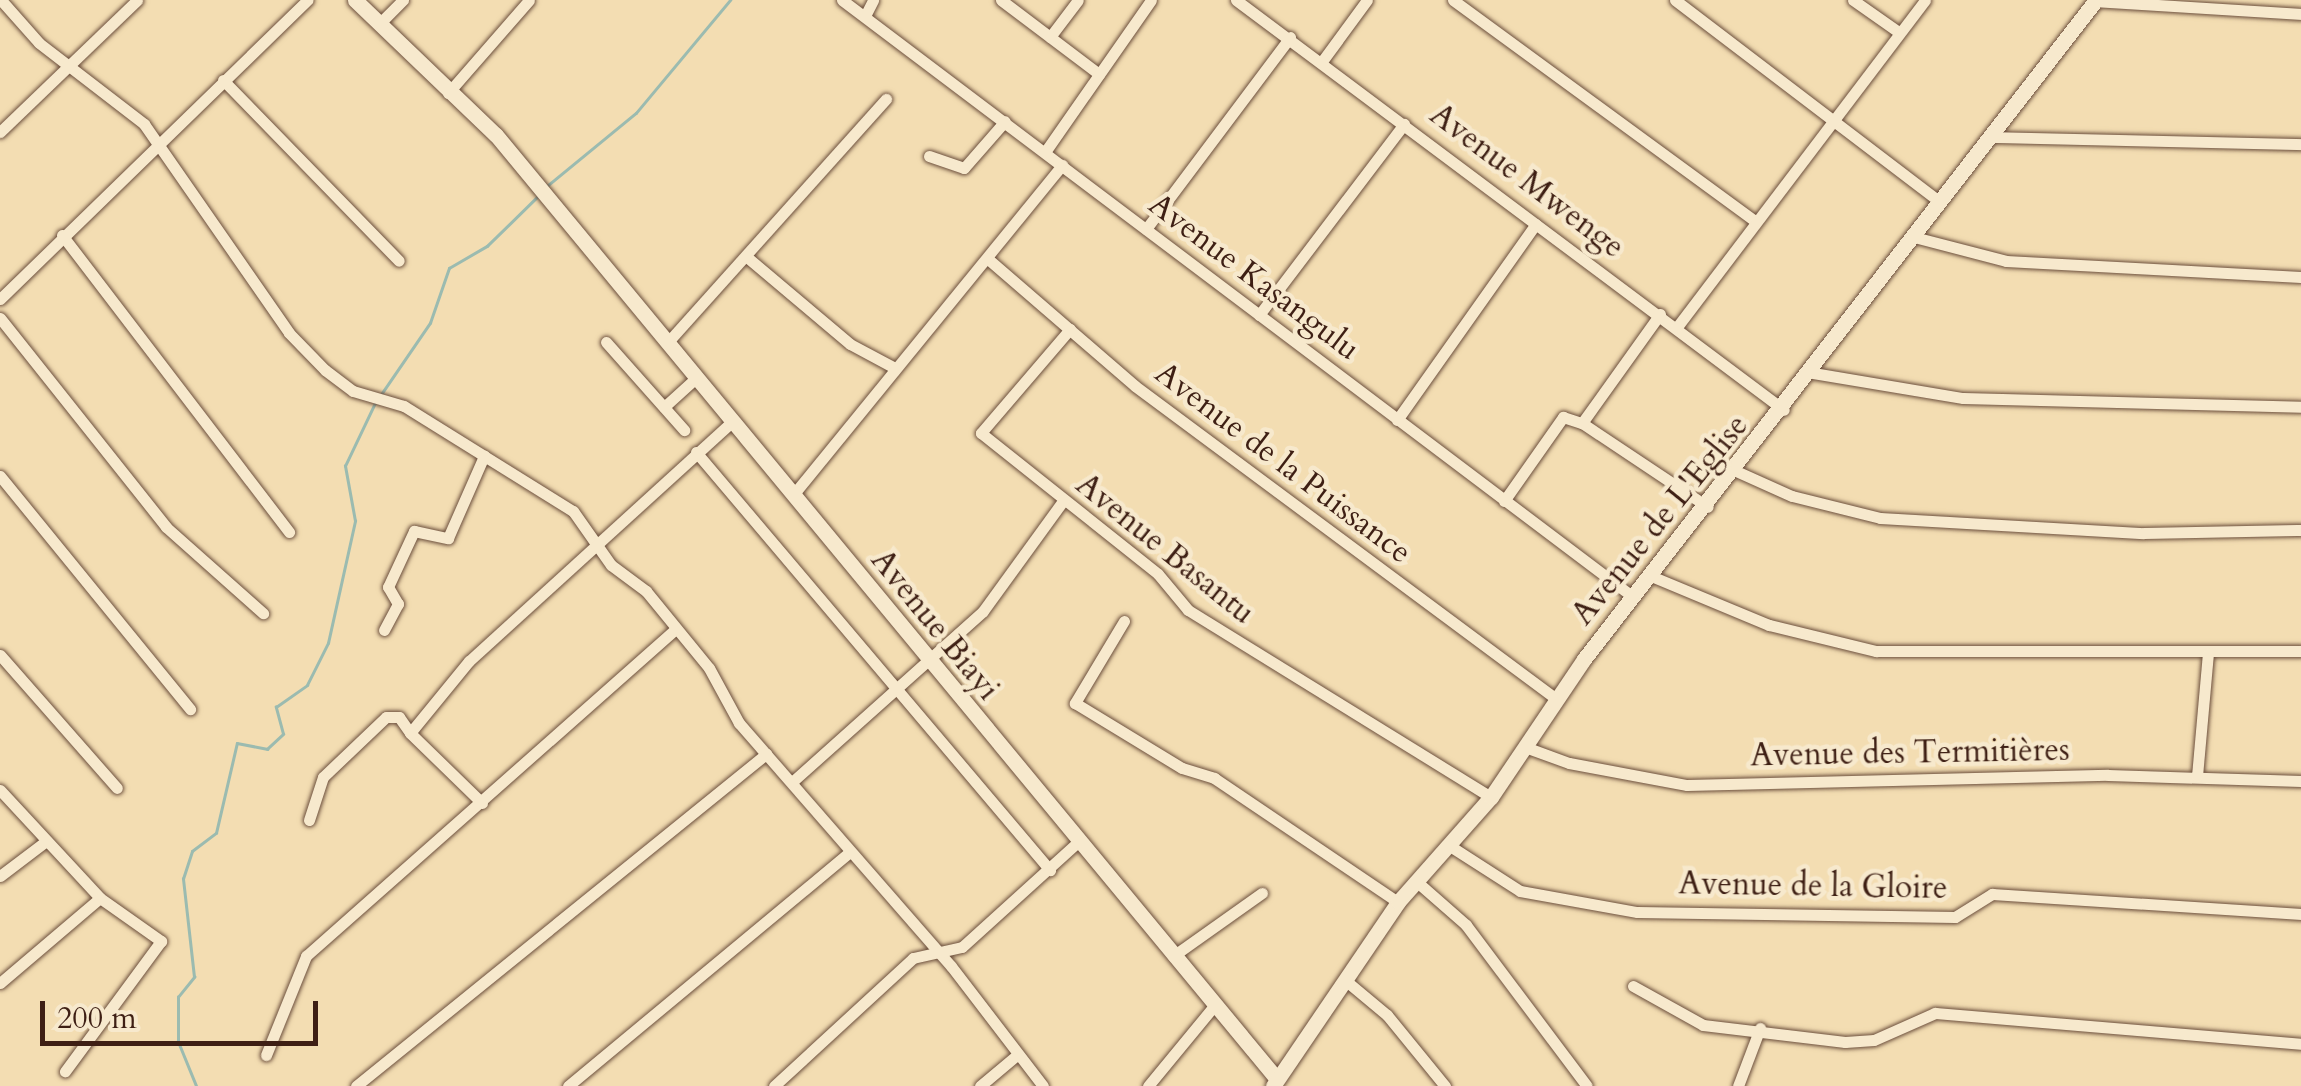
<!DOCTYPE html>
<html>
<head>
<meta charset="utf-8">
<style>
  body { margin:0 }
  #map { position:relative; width:2301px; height:1086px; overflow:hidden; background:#f3ddb2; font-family:Cardo,serif }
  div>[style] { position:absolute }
  .stream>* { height:2.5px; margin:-1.25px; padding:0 1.25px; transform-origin:1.25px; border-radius:1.25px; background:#9bbbb0 }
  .roads { filter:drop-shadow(0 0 2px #6b4e3c) drop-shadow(0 0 2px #6b4e3c) }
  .street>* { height:11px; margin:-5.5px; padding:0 5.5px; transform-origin:5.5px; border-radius:5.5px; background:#f7e9cd }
  .secondary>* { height:15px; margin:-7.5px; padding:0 7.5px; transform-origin:7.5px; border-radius:7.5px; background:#f7e9cd }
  span { translate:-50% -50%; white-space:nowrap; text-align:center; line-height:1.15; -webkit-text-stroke:9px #f7e9cd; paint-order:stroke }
  .street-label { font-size:32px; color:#3e1f14 }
  .scale { position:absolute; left:40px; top:1001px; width:278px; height:45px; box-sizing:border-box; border:5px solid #3e1f14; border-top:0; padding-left:12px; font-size:30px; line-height:35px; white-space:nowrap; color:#3e1f14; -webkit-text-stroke:8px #f7e9cd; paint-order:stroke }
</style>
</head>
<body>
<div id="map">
  <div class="stream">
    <i style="left:547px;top:186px;width:115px;rotate:-39.4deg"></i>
    <i style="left:636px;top:113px;width:147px;rotate:-50.2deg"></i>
    <i style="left:382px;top:393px;width:85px;rotate:-55.6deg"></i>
    <i style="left:430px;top:323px;width:58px;rotate:-70.9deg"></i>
    <i style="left:449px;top:268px;width:44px;rotate:-30.1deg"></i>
    <i style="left:487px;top:246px;width:71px;rotate:-44.4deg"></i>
    <i style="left:196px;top:1086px;width:48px;rotate:-112.2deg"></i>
    <i style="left:178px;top:1042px;width:45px;rotate:-90deg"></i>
    <i style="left:178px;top:997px;width:26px;rotate:-51deg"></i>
    <i style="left:194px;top:977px;width:99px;rotate:-96.4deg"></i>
    <i style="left:183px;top:879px;width:29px;rotate:-72deg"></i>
    <i style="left:192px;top:851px;width:30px;rotate:-37deg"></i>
    <i style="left:216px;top:833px;width:92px;rotate:-76.9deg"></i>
    <i style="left:237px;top:743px;width:31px;rotate:11deg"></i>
    <i style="left:267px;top:749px;width:22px;rotate:-43deg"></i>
    <i style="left:283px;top:734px;width:28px;rotate:-105deg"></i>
    <i style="left:276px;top:707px;width:38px;rotate:-35deg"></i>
    <i style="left:307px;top:685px;width:47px;rotate:-63.4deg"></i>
    <i style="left:328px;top:643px;width:125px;rotate:-77.5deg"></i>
    <i style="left:355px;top:521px;width:56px;rotate:-100.3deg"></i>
    <i style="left:345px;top:466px;width:70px;rotate:-64.5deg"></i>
  </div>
  <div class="roads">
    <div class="street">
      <i style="left:1px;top:0;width:57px;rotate:48.5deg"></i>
      <i style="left:39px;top:43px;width:133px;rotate:37.6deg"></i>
      <i style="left:144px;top:124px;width:254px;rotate:55.2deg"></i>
      <i style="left:289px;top:333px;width:52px;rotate:45.8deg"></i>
      <i style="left:325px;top:370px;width:35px;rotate:37deg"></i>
      <i style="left:353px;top:391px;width:53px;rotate:16.4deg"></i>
      <i style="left:404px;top:406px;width:199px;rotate:31.9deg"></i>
      <i style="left:573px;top:511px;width:66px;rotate:54.9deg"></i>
      <i style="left:611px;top:565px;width:44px;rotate:36.6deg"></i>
      <i style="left:646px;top:591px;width:99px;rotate:50.7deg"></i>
      <i style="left:709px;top:668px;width:63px;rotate:61.4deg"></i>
      <i style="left:739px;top:723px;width:322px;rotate:48.9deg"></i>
      <i style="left:951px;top:966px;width:151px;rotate:52.5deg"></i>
      <i style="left:842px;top:0;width:991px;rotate:37.04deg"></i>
      <i style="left:1001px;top:0;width:123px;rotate:37.1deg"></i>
      <i style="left:1236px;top:0;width:684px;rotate:36.8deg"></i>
      <i style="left:1453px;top:0;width:371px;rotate:36.2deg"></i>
      <i style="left:1675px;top:0;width:333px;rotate:37.3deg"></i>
      <i style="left:1853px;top:0;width:57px;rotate:35.1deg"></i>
      <i style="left:2095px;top:1px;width:206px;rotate:3.6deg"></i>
      <i style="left:865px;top:16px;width:18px;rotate:-63deg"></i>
      <i style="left:379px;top:24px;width:34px;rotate:-45deg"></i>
      <i style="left:1050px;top:37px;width:46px;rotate:-52.9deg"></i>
      <i style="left:1323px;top:60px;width:74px;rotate:-53.7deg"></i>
      <i style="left:223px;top:80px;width:252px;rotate:45.8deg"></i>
      <i style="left:448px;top:93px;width:123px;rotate:-48.9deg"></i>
      <i style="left:0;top:132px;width:190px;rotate:-43.9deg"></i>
      <i style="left:1992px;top:137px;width:309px;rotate:1.3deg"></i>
      <i style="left:1045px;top:152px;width:185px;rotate:-55.1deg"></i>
      <i style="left:929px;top:156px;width:37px;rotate:19deg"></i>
      <i style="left:964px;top:168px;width:62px;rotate:-48.9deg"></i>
      <i style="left:1146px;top:229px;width:240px;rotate:-53.1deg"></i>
      <i style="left:62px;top:235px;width:374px;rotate:52.6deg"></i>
      <i style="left:1914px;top:237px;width:95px;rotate:14.6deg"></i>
      <i style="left:2006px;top:261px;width:295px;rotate:3.1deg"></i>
      <i style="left:748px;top:258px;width:133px;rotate:40.1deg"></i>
      <i style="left:850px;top:344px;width:49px;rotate:28.1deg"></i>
      <i style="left:988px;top:259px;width:194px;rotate:40.8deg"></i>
      <i style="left:1135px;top:386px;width:523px;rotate:36.61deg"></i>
      <i style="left:0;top:299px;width:429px;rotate:-44.2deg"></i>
      <i style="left:1259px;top:315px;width:240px;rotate:-52.8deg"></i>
      <i style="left:0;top:318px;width:267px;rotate:51.5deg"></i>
      <i style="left:166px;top:527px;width:130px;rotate:41.6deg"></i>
      <i style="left:1677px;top:327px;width:410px;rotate:-52.8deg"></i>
      <i style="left:1070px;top:329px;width:137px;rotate:130.6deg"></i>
      <i style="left:981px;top:433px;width:226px;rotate:38.5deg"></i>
      <i style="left:1158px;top:574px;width:47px;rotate:50.2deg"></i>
      <i style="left:1188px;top:610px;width:356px;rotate:31.7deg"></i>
      <i style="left:606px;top:342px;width:118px;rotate:48.4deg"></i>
      <i style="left:667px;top:343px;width:328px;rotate:-48.1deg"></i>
      <i style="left:1813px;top:373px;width:152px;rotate:9.5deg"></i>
      <i style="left:1963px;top:398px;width:338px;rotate:1.5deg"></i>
      <i style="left:664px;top:407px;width:45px;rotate:-42.3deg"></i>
      <i style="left:1397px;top:420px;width:240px;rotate:-54.7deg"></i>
      <i style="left:1582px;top:423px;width:151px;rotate:33.7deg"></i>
      <i style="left:696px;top:452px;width:548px;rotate:49.74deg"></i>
      <i style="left:1736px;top:471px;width:61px;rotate:24.1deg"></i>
      <i style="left:1792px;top:496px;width:91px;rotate:14deg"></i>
      <i style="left:1880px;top:518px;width:264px;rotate:3.3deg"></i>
      <i style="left:2144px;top:533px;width:157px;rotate:-1.1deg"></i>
      <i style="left:0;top:476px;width:301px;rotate:50.8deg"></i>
      <i style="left:793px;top:495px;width:426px;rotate:-50.8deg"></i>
      <i style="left:1504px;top:501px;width:103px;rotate:-54.9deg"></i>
      <i style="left:1563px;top:417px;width:20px;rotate:18deg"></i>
      <i style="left:1582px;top:423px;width:134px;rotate:-54.4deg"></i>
      <i style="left:1651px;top:576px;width:128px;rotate:22.6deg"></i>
      <i style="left:1769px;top:625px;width:110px;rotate:13.7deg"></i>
      <i style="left:1876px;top:651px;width:425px"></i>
      <i style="left:1124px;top:621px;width:96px;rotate:120.9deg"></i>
      <i style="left:1075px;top:703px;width:125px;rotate:31.3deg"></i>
      <i style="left:1182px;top:768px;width:34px;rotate:17deg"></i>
      <i style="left:1214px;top:778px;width:222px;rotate:34deg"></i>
      <i style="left:384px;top:630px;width:30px;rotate:-62deg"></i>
      <i style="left:398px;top:604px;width:20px;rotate:-120deg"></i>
      <i style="left:388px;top:587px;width:62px;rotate:-65.1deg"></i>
      <i style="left:414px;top:531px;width:35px;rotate:12deg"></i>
      <i style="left:448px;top:538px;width:90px;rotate:-66.3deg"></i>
      <i style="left:0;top:655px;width:177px;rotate:48.7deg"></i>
      <i style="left:1525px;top:747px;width:47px;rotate:20deg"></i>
      <i style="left:1569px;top:763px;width:120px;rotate:10.6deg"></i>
      <i style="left:1687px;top:785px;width:421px;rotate:-1.4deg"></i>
      <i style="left:2108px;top:775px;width:193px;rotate:1.8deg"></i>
      <i style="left:2197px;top:776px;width:123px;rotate:-84.9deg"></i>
      <i style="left:792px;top:782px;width:256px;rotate:-41.8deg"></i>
      <i style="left:983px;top:611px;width:136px;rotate:-54deg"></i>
      <i style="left:0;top:790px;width:147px;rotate:47.2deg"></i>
      <i style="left:100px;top:898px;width:75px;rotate:35.2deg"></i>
      <i style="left:161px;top:941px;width:162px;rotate:126.4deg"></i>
      <i style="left:482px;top:803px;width:100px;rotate:-135.8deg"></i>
      <i style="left:410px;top:733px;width:93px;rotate:-50.7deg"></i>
      <i style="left:469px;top:661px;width:358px;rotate:-42.3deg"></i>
      <i style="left:309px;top:820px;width:45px;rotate:-72deg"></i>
      <i style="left:323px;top:777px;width:87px;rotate:-43.6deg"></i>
      <i style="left:386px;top:717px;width:13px"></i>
      <i style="left:399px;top:717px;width:19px;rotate:55deg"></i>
      <i style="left:1450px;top:846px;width:83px;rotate:32.7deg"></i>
      <i style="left:1520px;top:891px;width:119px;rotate:10.2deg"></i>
      <i style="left:1637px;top:912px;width:318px;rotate:0.9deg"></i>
      <i style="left:1955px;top:917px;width:44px;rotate:-31.9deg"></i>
      <i style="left:1992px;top:894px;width:310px;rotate:3.7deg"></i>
      <i style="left:0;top:876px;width:56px;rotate:-37.1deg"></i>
      <i style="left:1416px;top:881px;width:67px;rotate:41.3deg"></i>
      <i style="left:1466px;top:925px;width:201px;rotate:53.1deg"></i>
      <i style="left:1173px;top:956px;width:109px;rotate:-35.3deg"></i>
      <i style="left:1345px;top:980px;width:55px;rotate:39.8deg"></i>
      <i style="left:1387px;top:1015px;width:92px;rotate:50.8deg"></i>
      <i style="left:0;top:983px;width:131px;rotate:-40.4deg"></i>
      <i style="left:1633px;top:986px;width:80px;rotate:29.1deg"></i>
      <i style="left:1703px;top:1025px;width:143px;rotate:6.8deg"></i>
      <i style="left:1845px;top:1042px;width:29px;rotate:-4deg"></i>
      <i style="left:1874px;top:1040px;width:67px;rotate:-23.9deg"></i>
      <i style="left:1935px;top:1013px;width:367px;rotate:4.8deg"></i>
      <i style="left:266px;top:1055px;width:107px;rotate:-68deg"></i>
      <i style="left:306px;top:956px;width:494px;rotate:-41.5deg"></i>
      <i style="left:356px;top:1086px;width:528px;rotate:-39deg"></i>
      <i style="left:568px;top:1086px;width:365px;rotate:-39.7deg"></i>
      <i style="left:774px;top:1086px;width:189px;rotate:-42.6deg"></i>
      <i style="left:913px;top:958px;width:50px;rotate:-12.7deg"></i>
      <i style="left:962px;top:947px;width:156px;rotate:-42.2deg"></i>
      <i style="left:980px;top:1086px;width:48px;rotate:-40deg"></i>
      <i style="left:1148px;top:1086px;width:104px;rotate:-50.5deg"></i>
      <i style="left:1738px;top:1086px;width:62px;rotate:-69.2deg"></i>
    </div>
    <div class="secondary">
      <i style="left:355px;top:0;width:195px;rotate:43.8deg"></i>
      <i style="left:496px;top:135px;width:1225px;rotate:50.4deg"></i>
      <i style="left:1273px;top:1086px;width:222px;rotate:-55.8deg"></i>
      <i style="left:1398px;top:902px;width:140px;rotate:-48.5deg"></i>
      <i style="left:1491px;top:797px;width:166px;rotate:-56deg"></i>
      <i style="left:1584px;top:659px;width:835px;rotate:-52.16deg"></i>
    </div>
  </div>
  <div class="street-label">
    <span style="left:1527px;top:181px;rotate:37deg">Avenue Mwenge</span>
    <span style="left:1254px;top:277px;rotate:37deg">Avenue Kasangulu</span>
    <span style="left:1283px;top:463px;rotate:37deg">Avenue de la Puissance</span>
    <span style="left:1660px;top:520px;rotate:-51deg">Avenue de L'Eglise</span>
    <span style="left:1165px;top:549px;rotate:39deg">Avenue Basantu</span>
    <span style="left:935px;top:625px;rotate:51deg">Avenue Biayi</span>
    <span style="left:1910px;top:753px;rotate:-1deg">Avenue des Termitières</span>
    <span style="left:1813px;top:886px;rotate:1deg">Avenue de la Gloire</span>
  </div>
  <div class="scale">200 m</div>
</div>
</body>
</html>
